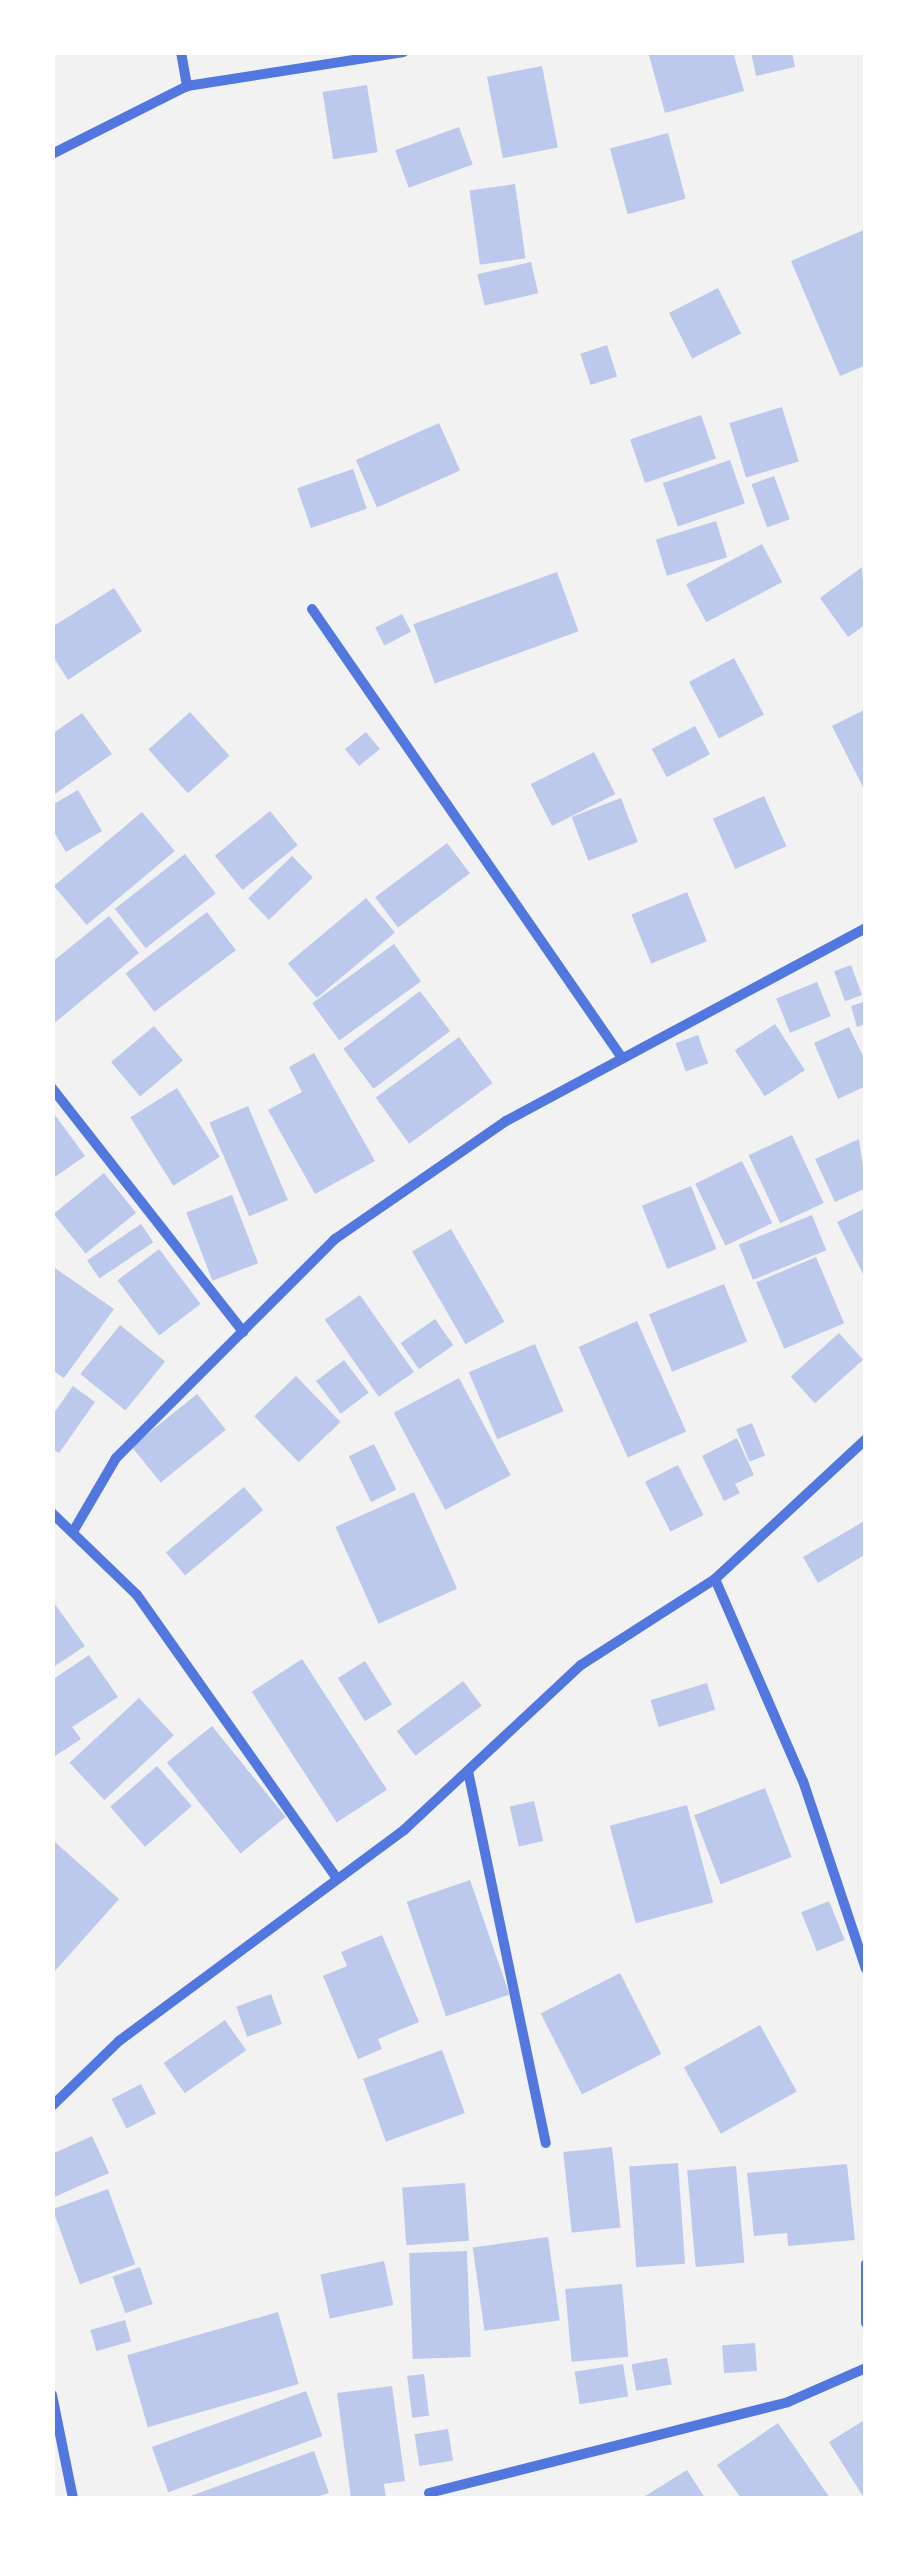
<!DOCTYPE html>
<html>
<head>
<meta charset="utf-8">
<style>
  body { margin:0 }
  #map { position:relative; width:918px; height:2551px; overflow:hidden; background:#f2f2f2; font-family:"Sofia Sans Condensed",sans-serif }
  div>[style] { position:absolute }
  .building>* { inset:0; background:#bdc9ec; transform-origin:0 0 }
  .minor>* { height:10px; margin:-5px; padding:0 5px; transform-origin:5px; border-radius:5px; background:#5277de }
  span { translate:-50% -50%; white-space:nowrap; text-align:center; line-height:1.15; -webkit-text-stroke:8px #fff; paint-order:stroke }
  .frame { position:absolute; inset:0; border:55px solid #fff; pointer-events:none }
</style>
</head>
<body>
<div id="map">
  <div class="building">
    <i style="clip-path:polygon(648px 52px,733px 52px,744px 91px,665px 113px)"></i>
    <i style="clip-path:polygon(751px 52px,792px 52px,795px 67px,756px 76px)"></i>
    <i style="left:542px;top:66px;width:83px;height:56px;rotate:79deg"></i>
    <i style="left:367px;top:85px;width:68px;height:45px;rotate:81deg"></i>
    <i style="left:459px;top:127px;width:40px;height:68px;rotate:70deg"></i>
    <i style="left:668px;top:133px;width:68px;height:60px;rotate:75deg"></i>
    <i style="left:515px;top:184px;width:75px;height:46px;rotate:82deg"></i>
    <i style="clip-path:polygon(866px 229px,866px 365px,840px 376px,791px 261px)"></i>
    <i style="left:531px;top:262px;width:32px;height:55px;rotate:77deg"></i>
    <i style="left:718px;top:288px;width:51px;height:55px;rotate:63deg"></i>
    <i style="left:607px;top:345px;width:33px;height:28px;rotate:72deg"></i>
    <i style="left:782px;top:407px;width:57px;height:55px;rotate:73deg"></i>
    <i style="left:701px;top:415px;width:46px;height:75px;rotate:71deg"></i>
    <i style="left:439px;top:423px;width:52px;height:91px;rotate:66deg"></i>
    <i style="left:730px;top:460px;width:46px;height:71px;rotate:71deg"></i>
    <i style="left:353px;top:469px;width:42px;height:59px;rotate:71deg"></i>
    <i style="left:774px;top:476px;width:46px;height:24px;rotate:70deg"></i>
    <i style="left:716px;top:521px;width:38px;height:63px;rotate:73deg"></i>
    <i style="left:762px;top:544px;width:43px;height:86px;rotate:62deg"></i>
    <i style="clip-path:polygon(862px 567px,866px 624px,848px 637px,820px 598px)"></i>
    <i style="left:557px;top:572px;width:63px;height:153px;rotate:70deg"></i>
    <i style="clip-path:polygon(114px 588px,142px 631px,68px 680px,52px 655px,52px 627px)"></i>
    <i style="left:402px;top:614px;width:20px;height:30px;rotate:63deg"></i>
    <i style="left:734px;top:658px;width:64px;height:51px;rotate:62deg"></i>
    <i style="clip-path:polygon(866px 709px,866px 793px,832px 726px)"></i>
    <i style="left:190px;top:712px;width:59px;height:56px;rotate:48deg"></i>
    <i style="clip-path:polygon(82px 713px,112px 754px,52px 796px,52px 734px)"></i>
    <i style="left:695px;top:726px;width:32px;height:49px;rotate:62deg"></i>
    <i style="left:366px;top:732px;width:22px;height:27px;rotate:51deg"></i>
    <i style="left:594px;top:752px;width:47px;height:71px;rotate:63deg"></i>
    <i style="clip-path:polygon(78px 790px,102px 831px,66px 852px,52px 829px,52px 805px)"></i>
    <i style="left:764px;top:796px;width:55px;height:56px;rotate:66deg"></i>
    <i style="left:621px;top:798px;width:47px;height:53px;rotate:69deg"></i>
    <i style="left:270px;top:811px;width:44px;height:71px;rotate:51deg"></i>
    <i style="left:142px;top:812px;width:51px;height:115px;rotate:50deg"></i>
    <i style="left:447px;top:843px;width:38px;height:90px;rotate:53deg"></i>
    <i style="left:185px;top:854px;width:50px;height:89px;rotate:52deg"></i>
    <i style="left:292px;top:856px;width:30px;height:61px;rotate:46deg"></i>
    <i style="left:687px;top:892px;width:53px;height:60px;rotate:68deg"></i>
    <i style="left:366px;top:898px;width:45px;height:102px;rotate:50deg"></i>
    <i style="left:207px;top:912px;width:48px;height:102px;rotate:53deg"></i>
    <i style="clip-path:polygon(109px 916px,139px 953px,52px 1025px,52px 962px)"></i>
    <i style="left:394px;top:944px;width:46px;height:101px;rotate:54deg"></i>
    <i style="left:851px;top:965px;width:32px;height:18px;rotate:70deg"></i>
    <i style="left:817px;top:982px;width:37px;height:44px;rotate:68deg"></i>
    <i style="left:420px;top:991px;width:50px;height:96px;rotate:53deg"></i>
    <i style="clip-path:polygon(866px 1001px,866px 1024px,857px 1027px,851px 1006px)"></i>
    <i style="left:775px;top:1024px;width:55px;height:48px;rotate:57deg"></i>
    <i style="left:154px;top:1026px;width:45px;height:56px;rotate:50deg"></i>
    <i style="clip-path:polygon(849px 1027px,866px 1062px,866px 1086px,838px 1099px,814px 1043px)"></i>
    <i style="left:698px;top:1035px;width:30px;height:24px;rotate:70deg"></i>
    <i style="left:459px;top:1037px;width:57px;height:103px;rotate:54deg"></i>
    <i style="clip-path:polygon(314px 1053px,375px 1161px,315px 1194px,268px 1110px,302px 1092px,289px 1067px)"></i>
    <i style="left:177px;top:1088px;width:81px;height:55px;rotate:58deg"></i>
    <i style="left:248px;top:1106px;width:102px;height:42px;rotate:67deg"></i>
    <i style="clip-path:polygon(52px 1111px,85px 1156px,52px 1179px)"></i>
    <i style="left:792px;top:1135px;width:75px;height:48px;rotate:65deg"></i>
    <i style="clip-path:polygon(859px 1139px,866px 1188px,835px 1202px,815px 1159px)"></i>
    <i style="left:742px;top:1161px;width:69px;height:52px;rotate:64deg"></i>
    <i style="left:104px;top:1173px;width:51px;height:65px;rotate:51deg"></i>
    <i style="left:691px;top:1186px;width:68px;height:53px;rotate:68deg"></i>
    <i style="left:232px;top:1195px;width:73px;height:49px;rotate:69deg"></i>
    <i style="clip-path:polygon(866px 1208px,866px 1280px,837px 1222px)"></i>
    <i style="left:812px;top:1215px;width:38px;height:79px;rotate:68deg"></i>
    <i style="left:141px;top:1224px;width:22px;height:65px;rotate:56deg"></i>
    <i style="left:451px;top:1229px;width:107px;height:45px;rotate:60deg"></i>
    <i style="left:159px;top:1249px;width:69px;height:52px;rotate:53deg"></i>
    <i style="left:816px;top:1257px;width:72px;height:65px;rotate:67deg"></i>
    <i style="clip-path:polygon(52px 1266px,114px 1309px,64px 1378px,52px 1370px)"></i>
    <i style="left:724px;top:1284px;width:62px;height:81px;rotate:68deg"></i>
    <i style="left:360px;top:1295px;width:94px;height:43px;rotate:55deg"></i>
    <i style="left:435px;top:1319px;width:32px;height:42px;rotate:55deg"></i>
    <i style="left:637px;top:1321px;width:121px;height:64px;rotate:66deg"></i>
    <i style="left:120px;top:1325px;width:58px;height:63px;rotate:39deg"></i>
    <i style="left:839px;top:1333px;width:36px;height:65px;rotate:48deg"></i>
    <i style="left:535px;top:1344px;width:73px;height:72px;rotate:67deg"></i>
    <i style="left:344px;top:1360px;width:41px;height:35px;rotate:53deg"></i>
    <i style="left:296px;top:1376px;width:64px;height:58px;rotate:46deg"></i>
    <i style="left:459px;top:1378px;width:110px;height:74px;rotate:62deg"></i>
    <i style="clip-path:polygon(73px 1386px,95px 1402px,59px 1453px,52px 1449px,52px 1416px)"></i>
    <i style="left:197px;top:1394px;width:46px;height:84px;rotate:51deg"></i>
    <i style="left:752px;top:1423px;width:35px;height:17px;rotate:68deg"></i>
    <i style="clip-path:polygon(737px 1438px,754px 1475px,735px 1484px,740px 1493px,724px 1501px,702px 1456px)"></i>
    <i style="left:374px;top:1444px;width:51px;height:28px;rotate:64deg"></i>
    <i style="left:678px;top:1465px;width:56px;height:37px;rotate:63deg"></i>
    <i style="left:244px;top:1487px;width:30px;height:102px;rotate:50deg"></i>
    <i style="left:414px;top:1492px;width:106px;height:86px;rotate:66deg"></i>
    <i style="clip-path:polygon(866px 1520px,866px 1554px,818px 1583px,803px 1557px)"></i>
    <i style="clip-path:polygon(52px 1600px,85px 1646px,52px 1668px)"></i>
    <i style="clip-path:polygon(89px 1655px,118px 1697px,72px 1727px,81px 1739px,52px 1758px,52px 1680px)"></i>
    <i style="left:302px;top:1659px;width:156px;height:60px;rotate:57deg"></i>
    <i style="left:365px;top:1661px;width:51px;height:32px;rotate:58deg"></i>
    <i style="left:463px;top:1681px;width:31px;height:83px;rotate:53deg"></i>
    <i style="left:707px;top:1683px;width:28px;height:59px;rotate:73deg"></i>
    <i style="left:139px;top:1698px;width:51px;height:95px;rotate:47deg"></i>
    <i style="left:212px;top:1726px;width:117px;height:58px;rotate:51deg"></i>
    <i style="left:157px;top:1766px;width:53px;height:62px;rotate:49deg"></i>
    <i style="left:765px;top:1788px;width:74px;height:76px;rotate:69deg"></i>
    <i style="left:534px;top:1801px;width:41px;height:25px;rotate:77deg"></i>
    <i style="left:687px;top:1805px;width:101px;height:80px;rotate:75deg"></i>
    <i style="clip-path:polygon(55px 1842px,119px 1899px,55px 1971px,52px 1968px)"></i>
    <i style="left:470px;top:1880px;width:121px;height:67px;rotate:71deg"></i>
    <i style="left:829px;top:1901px;width:42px;height:30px;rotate:68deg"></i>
    <i style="clip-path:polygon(382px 1935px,419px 2022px,378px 2039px,382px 2049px,358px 2059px,323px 1976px,347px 1966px,341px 1952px)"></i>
    <i style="left:620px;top:1973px;width:91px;height:89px;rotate:63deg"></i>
    <i style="left:271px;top:1994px;width:32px;height:37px;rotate:70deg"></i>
    <i style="left:225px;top:2020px;width:37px;height:75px;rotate:55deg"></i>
    <i style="left:760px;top:2025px;width:76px;height:87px;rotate:61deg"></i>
    <i style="left:442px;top:2050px;width:67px;height:84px;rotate:70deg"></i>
    <i style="left:141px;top:2084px;width:33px;height:33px;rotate:63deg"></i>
    <i style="clip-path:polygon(92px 2136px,109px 2173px,52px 2198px,52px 2154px)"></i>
    <i style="left:612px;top:2147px;width:81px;height:49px;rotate:84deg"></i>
    <i style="left:678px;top:2163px;width:101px;height:49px;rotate:86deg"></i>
    <i style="clip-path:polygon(847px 2164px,855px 2240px,788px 2246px,787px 2233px,754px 2236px,747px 2173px)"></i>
    <i style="left:736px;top:2166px;width:97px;height:49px;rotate:85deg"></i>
    <i style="left:465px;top:2183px;width:58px;height:63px;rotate:86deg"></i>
    <i style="left:108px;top:2189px;width:80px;height:59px;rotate:70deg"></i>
    <i style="left:548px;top:2237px;width:84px;height:76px;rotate:82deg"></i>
    <i style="left:467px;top:2251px;width:106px;height:58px;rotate:88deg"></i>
    <i style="left:384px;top:2261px;width:45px;height:65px;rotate:78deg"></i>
    <i style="left:140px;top:2267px;width:39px;height:29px;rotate:71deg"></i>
    <i style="left:622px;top:2284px;width:73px;height:57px;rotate:85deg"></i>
    <i style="left:278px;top:2312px;width:75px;height:157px;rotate:74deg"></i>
    <i style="left:125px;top:2320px;width:22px;height:36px;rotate:74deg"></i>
    <i style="left:755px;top:2343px;width:28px;height:33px;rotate:86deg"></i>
    <i style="left:667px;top:2358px;width:27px;height:36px;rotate:80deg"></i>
    <i style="left:623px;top:2364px;width:33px;height:49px;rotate:81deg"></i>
    <i style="left:424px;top:2374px;width:42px;height:17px;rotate:83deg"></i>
    <i style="clip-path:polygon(392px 2386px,405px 2481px,384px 2484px,386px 2498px,351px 2498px,337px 2393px)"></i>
    <i style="left:306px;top:2391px;width:48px;height:164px;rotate:70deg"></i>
    <i style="clip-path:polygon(866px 2419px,866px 2498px,864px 2498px,829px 2442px)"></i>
    <i style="clip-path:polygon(778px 2423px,830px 2498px,741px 2498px,717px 2465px)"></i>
    <i style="left:448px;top:2429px;width:32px;height:34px;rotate:81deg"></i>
    <i style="clip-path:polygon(314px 2451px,329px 2493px,313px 2498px,185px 2498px)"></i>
    <i style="clip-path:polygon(687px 2470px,705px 2498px,642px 2498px)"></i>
  </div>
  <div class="minor">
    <i style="left:181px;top:52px;width:35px;rotate:80deg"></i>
    <i style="left:52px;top:154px;width:151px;rotate:-26.7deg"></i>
    <i style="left:187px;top:86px;width:219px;rotate:-8.9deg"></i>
    <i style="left:312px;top:609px;width:542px;rotate:55.37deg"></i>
    <i style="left:52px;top:1088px;width:310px;rotate:51.9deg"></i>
    <i style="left:52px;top:1513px;width:118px;rotate:44deg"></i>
    <i style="left:137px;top:1595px;width:344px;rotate:54.8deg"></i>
    <i style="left:74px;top:1530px;width:83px;rotate:-59.7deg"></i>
    <i style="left:116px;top:1458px;width:310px;rotate:-45deg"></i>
    <i style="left:335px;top:1239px;width:208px;rotate:-34.6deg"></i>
    <i style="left:506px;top:1121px;width:408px;rotate:-28.2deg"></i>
    <i style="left:715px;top:1579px;width:220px;rotate:66.5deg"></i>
    <i style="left:803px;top:1781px;width:198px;rotate:71.5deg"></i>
    <i style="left:468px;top:1771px;width:380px;rotate:78.2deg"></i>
    <i style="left:52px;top:2106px;width:93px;rotate:-44.1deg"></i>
    <i style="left:119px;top:2041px;width:355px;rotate:-36.5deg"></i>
    <i style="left:404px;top:1830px;width:242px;rotate:-43deg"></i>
    <i style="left:581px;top:1665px;width:159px;rotate:-32.7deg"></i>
    <i style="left:715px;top:1579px;width:206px;rotate:-42.8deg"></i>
    <i style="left:866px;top:2264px;width:59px;rotate:90deg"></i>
    <i style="left:52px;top:2395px;width:105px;rotate:78.5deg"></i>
    <i style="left:429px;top:2493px;width:370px;rotate:-14.2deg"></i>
    <i style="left:788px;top:2402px;width:85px;rotate:-23.6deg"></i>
  </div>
  <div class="frame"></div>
</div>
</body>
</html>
